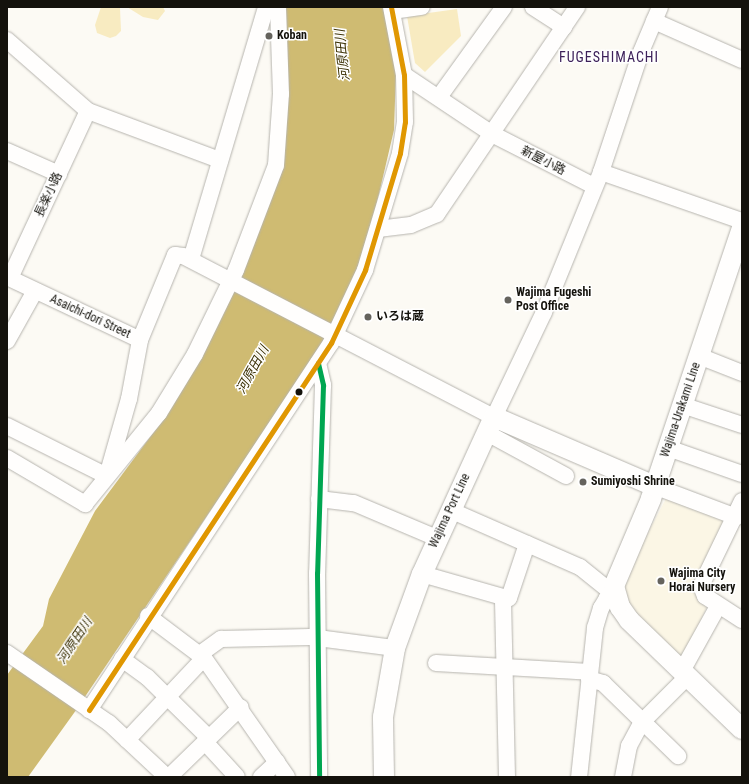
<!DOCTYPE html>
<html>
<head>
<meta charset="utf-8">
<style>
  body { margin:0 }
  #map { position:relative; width:749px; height:784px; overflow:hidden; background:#fcfaf4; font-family:"Roboto Condensed","Noto Sans JP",sans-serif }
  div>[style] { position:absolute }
  .built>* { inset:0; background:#fbf6e5 }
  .green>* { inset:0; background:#f8ebc1 }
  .water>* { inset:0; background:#cfbb72 }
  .roads { filter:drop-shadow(0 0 1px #b6b4ae) drop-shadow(0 0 1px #b6b4ae) }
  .minor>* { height:16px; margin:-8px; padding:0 8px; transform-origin:8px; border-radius:8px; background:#fffefd }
  .major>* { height:20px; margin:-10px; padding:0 10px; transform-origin:10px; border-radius:10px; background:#fffefd }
  .bus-1>* { height:5px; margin:-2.5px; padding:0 2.5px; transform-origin:2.5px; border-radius:2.5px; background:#00a651 }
  .bus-2>* { height:5px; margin:-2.5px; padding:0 2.5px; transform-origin:2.5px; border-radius:2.5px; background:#e09701 }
  .dots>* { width:11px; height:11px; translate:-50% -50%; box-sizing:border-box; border:2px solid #fff; border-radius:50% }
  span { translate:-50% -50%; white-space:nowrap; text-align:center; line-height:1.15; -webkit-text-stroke:3px #fff; paint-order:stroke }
  .poi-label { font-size:12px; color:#14120c; font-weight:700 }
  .left { translate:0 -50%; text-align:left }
  .street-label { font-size:12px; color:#14120c }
  .water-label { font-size:13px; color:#3b3003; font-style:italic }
  .quarter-label { font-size:14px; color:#3d215a; letter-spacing:1px }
  .frame { position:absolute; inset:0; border:8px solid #14120c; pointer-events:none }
</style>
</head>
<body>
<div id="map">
  <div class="built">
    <i style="clip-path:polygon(668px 495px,725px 518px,727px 527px,698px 573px,697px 585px,707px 606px,683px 662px,632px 614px,624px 590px,628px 570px)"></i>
  </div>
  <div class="green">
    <i style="clip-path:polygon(101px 7px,120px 8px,121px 31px,116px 36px,110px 38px,97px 33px,95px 25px)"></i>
    <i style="clip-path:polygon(127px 7px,163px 7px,165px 11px,158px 20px,143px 17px)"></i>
    <i style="clip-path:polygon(457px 9px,461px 36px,425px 72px,415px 63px,407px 16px)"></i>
  </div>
  <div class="water">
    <i style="clip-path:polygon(283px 7px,384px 7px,396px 71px,394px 130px,362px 266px,321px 347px,74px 713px,28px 777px,7px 777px,7px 675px,43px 626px,49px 599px,95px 511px,159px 425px,264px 215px)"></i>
  </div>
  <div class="roads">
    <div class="minor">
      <i style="left:533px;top:7px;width:37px;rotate:33deg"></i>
      <i style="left:392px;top:11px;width:30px;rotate:-8deg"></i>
      <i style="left:654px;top:21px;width:96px;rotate:23.9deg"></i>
      <i style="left:7px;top:40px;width:108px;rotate:41.2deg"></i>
      <i style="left:88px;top:111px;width:141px;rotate:20.4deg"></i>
      <i style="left:404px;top:75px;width:106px;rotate:33.8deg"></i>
      <i style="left:492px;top:134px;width:114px;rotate:27deg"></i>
      <i style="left:439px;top:97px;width:111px;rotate:-54.2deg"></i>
      <i style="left:7px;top:151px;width:57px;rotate:23.9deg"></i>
      <i style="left:601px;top:172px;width:149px;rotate:19.2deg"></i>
      <i style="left:378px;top:229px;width:33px;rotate:-7deg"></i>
      <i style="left:411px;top:225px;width:28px;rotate:-23deg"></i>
      <i style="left:437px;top:214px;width:250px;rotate:-55.9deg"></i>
      <i style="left:191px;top:259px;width:263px;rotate:-73.4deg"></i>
      <i style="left:7px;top:277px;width:147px;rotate:25.3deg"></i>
      <i style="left:140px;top:340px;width:92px;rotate:-67.6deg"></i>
      <i style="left:175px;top:255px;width:8px;rotate:7deg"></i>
      <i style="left:183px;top:256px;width:350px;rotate:27.4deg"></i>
      <i style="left:494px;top:417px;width:116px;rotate:-64.5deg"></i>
      <i style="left:544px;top:312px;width:151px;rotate:-67.8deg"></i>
      <i style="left:601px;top:172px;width:126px;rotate:-71.6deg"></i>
      <i style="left:641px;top:52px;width:49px;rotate:-67.1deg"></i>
      <i style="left:10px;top:278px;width:184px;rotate:-65deg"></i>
      <i style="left:7px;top:341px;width:57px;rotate:-60.8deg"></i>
      <i style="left:699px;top:356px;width:46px;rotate:21.6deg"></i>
      <i style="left:318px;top:363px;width:23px;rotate:77deg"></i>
      <i style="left:323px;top:385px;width:188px;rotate:91.8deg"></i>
      <i style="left:317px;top:573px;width:204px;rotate:89.4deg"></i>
      <i style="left:682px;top:405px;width:63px;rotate:18.4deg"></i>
      <i style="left:7px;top:426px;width:112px;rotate:26.6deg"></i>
      <i style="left:487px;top:433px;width:90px;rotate:28.6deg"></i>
      <i style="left:668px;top:448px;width:78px;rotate:19.4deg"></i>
      <i style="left:7px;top:458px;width:91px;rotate:30.5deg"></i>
      <i style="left:85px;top:504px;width:117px;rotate:-50.9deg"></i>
      <i style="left:159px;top:413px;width:69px;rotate:-58.6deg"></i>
      <i style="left:195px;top:354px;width:93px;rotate:-64deg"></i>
      <i style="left:236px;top:270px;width:112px;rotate:-69.1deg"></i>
      <i style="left:276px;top:165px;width:71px;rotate:-86deg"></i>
      <i style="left:281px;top:94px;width:87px;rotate:-92deg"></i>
      <i style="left:107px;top:476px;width:80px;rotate:-74.1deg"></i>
      <i style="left:129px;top:399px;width:60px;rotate:-79.4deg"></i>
      <i style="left:654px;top:486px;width:88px;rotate:20.7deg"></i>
      <i style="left:319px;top:499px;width:35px;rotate:7deg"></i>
      <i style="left:354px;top:503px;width:90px;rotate:22.9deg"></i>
      <i style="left:742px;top:501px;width:94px;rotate:115.8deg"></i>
      <i style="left:701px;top:586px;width:11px;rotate:68deg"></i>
      <i style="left:705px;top:596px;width:44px;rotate:33deg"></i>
      <i style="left:450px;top:510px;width:142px;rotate:23.7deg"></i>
      <i style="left:580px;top:567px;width:45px;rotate:38.7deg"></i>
      <i style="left:615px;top:595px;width:9px;rotate:159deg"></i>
      <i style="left:607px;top:598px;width:12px;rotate:121deg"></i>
      <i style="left:601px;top:608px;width:21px;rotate:107deg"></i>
      <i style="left:595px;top:628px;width:150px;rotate:96.1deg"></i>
      <i style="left:422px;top:574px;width:84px;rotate:15.9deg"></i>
      <i style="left:148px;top:616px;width:70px;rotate:36.9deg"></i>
      <i style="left:204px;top:658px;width:145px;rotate:55.1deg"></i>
      <i style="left:7px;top:653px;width:124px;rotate:34.5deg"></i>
      <i style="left:109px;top:723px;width:79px;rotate:43deg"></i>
      <i style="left:200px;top:654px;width:26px;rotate:-36deg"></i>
      <i style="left:221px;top:639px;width:89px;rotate:-1.3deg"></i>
      <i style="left:310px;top:637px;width:86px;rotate:7.4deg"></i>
      <i style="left:122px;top:659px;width:31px;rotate:36deg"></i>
      <i style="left:147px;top:677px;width:87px;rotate:44.5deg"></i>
      <i style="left:436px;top:663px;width:154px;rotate:3.3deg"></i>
      <i style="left:682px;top:671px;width:74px;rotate:-61deg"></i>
      <i style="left:589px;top:679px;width:15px;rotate:16deg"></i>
      <i style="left:603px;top:683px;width:105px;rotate:44.2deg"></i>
      <i style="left:89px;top:710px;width:440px;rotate:-56.6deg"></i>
      <i style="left:331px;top:343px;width:81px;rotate:-65deg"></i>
      <i style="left:365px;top:270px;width:122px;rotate:-73.3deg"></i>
      <i style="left:400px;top:153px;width:31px;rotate:-81deg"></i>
      <i style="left:405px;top:122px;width:47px;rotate:-91.2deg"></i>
      <i style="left:404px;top:75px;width:69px;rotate:-100.8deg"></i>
      <i style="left:127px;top:740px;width:112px;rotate:-46.8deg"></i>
      <i style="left:205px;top:742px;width:47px;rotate:47.6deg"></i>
      <i style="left:169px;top:777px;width:100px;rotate:-44.2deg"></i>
      <i style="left:261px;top:777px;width:22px;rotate:-43deg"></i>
      <i style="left:507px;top:777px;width:180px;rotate:-91.3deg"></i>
      <i style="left:503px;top:597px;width:6px;rotate:9deg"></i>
      <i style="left:509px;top:598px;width:57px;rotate:-71.6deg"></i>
      <i style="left:623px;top:777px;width:32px;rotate:-79deg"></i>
      <i style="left:629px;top:746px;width:27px;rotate:-62deg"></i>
      <i style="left:642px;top:722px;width:64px;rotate:-45deg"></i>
    </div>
    <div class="major">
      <i style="left:742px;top:228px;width:286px;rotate:108.6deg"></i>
      <i style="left:651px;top:499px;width:95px;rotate:113deg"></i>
      <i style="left:614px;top:586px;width:22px;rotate:74deg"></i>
      <i style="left:620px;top:607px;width:16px;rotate:55deg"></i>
      <i style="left:629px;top:620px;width:157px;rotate:44deg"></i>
      <i style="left:384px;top:777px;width:60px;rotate:-91deg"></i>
      <i style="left:383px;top:717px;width:70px;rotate:-80.1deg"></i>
      <i style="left:395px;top:648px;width:79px;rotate:-70deg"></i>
      <i style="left:422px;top:574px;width:173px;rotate:-65.4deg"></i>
      <i style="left:494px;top:417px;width:174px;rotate:23.3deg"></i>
    </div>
  </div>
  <div class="bus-1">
    <i style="left:318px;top:363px;width:23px;rotate:77deg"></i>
    <i style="left:323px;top:385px;width:188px;rotate:91.8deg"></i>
    <i style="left:317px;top:573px;width:204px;rotate:89.4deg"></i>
  </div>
  <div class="bus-2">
    <i style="left:89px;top:710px;width:440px;rotate:-56.6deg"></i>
    <i style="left:331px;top:343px;width:81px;rotate:-65deg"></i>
    <i style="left:365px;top:270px;width:122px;rotate:-73.3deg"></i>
    <i style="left:400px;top:153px;width:31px;rotate:-81deg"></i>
    <i style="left:405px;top:122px;width:47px;rotate:-91.2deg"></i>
    <i style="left:404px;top:75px;width:69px;rotate:-100.8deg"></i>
  </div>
  <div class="dots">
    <i style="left:269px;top:36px;background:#65635d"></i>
    <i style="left:508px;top:300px;background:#65635d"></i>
    <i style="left:368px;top:317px;background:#65635d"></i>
    <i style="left:299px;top:392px;background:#14120c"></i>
    <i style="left:583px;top:482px;background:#65635d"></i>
    <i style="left:661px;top:581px;background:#65635d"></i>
  </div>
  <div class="poi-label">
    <span class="left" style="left:277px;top:36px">Koban</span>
    <span class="left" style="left:516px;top:300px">Wajima Fugeshi<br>Post Office</span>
    <span class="left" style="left:376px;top:317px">いろは蔵</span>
    <span class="left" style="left:591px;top:482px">Sumiyoshi Shrine</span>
    <span class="left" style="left:669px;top:581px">Wajima City<br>Horai Nursery</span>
  </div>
  <div class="street-label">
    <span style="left:543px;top:161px;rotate:27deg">新屋小路</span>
    <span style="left:49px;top:195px;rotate:-65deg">長楽小路</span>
    <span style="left:90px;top:317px;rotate:25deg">Asaichi-dori Street</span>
    <span style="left:681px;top:410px;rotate:-71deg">Wajima-Urakami Line</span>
    <span style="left:450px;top:511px;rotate:-65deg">Wajima Port Line</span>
  </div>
  <div class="water-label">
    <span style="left:343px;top:55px;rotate:-96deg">河原田川</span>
    <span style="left:253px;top:370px;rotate:-61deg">河原田川</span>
    <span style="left:75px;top:641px;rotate:-56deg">河原田川</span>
  </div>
  <div class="quarter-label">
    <span style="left:609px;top:57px">FUGESHIMACHI</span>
  </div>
  <div class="frame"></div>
</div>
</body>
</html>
